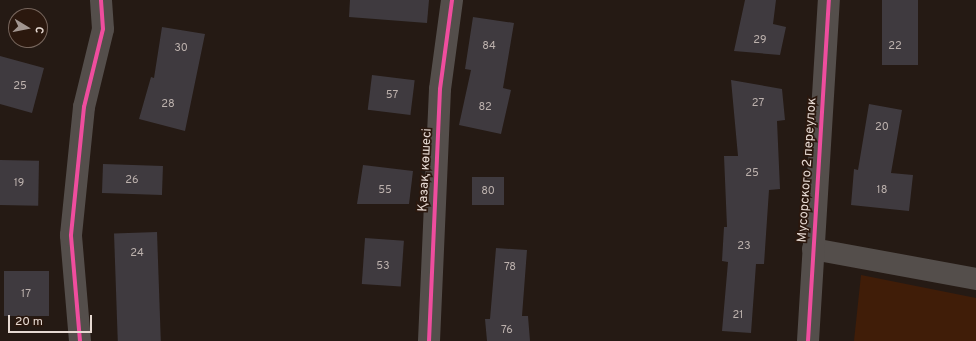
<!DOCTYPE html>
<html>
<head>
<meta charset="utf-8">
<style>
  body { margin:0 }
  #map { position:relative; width:976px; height:341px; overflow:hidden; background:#251a14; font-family:Overpass,sans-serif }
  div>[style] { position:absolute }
  .green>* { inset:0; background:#401d08 }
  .building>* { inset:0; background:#3f3a3f; transform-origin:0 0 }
  .minor>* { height:22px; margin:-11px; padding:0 11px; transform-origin:11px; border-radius:11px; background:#544e4b }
  .cycleway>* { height:4px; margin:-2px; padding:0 2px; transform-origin:2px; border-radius:2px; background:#ef4d9e }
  span { translate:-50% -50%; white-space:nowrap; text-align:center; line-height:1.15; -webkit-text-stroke:3.5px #2b180e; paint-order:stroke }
  .number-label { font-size:11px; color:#bcb1ad }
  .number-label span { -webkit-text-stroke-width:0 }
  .street-label { font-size:13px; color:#e6d9d2 }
  .north { position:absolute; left:8px; top:8px; width:40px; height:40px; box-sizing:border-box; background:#2b180e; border:1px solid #76655c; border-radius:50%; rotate:100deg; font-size:11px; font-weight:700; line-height:16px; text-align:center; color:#e6d9d2 }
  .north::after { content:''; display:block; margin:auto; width:14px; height:18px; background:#a29690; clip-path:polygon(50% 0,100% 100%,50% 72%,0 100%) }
  .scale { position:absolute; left:8px; top:315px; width:84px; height:18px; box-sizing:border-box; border:2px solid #e6d9d2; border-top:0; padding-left:5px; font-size:12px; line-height:14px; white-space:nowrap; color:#e6d9d2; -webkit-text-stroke:3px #2b180e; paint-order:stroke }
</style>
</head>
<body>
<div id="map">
  <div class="green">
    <i style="clip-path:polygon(861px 275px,976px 298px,976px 341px,854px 341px)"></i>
  </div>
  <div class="building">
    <i style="clip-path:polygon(350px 0,429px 0,427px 23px,349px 17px)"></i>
    <i style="clip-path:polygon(745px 0,776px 0,773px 24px,786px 27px,780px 55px,734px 51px)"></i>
    <i style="left:882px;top:0;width:36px;height:65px"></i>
    <i style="clip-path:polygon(473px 17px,514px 23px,503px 88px,511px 90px,501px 134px,459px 125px,471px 70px,465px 69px)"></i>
    <i style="clip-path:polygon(162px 27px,205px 34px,185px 131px,139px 119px,151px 77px,154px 78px)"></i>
    <i style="clip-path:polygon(0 56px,44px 68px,32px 113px,0 104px)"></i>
    <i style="left:372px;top:75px;width:43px;height:35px;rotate:7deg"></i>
    <i style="clip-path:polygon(731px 80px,782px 89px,785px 120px,777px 121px,780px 189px,769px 190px,764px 264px,756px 264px,751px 333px,722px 331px,728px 262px,722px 261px,724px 227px,727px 227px,724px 156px,738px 156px)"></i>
    <i style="clip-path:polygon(869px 104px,902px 110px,891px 173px,913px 175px,909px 211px,851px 205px,854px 169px,858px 170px)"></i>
    <i style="left:0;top:160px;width:39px;height:45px;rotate:1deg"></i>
    <i style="left:103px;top:164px;width:60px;height:29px;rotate:2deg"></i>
    <i style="clip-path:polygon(363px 165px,413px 171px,409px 204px,357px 204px)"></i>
    <i style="left:472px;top:177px;width:32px;height:28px"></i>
    <i style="left:157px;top:232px;width:109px;height:43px;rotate:88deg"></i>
    <i style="left:365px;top:238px;width:39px;height:46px;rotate:4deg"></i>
    <i style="clip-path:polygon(496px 248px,527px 250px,522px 316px,528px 316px,530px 341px,487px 341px,485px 319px,490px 319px)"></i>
    <i style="left:4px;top:271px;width:45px;height:45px"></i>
  </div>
  <div class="minor">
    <i style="left:813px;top:249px;width:166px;rotate:10.4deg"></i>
    <i style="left:80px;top:341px;width:106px;rotate:-94.9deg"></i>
    <i style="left:71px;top:235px;width:129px;rotate:-84.2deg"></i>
    <i style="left:84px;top:107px;width:80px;rotate:-76.3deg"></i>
    <i style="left:103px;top:29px;width:29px;rotate:-94deg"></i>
    <i style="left:429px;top:341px;width:252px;rotate:-87.5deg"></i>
    <i style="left:440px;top:89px;width:90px;rotate:-82.3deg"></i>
    <i style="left:808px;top:341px;width:342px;rotate:-86.5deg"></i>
  </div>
  <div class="cycleway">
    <i style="left:80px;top:341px;width:106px;rotate:-94.9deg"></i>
    <i style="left:71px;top:235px;width:129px;rotate:-84.2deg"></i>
    <i style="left:84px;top:107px;width:80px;rotate:-76.3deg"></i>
    <i style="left:103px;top:29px;width:29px;rotate:-94deg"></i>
    <i style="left:429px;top:341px;width:252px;rotate:-87.5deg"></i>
    <i style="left:440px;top:89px;width:90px;rotate:-82.3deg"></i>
    <i style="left:808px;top:341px;width:342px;rotate:-86.5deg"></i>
  </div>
  <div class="number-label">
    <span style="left:760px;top:40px">29</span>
    <span style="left:489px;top:46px">84</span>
    <span style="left:895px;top:46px">22</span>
    <span style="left:181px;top:48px">30</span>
    <span style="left:20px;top:86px">25</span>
    <span style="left:392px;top:95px">57</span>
    <span style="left:758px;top:103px">27</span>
    <span style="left:168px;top:104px">28</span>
    <span style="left:485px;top:107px">82</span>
    <span style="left:882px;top:127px">20</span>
    <span style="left:752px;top:173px">25</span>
    <span style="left:132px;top:180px">26</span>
    <span style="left:19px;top:183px">19</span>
    <span style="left:385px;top:190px">55</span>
    <span style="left:882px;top:190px">18</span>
    <span style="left:488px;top:191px">80</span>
    <span style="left:744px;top:246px">23</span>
    <span style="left:137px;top:253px">24</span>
    <span style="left:383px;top:266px">53</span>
    <span style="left:510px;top:267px">78</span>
    <span style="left:26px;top:294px">17</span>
    <span style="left:738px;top:315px">21</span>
    <span style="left:507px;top:330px">76</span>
  </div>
  <div class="street-label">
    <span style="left:426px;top:170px;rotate:-87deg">Қазақ көшесі</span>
    <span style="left:808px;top:170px;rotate:-86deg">Мусорского 2 переулок</span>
  </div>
  <div class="north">С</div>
  <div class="scale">20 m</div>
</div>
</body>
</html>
